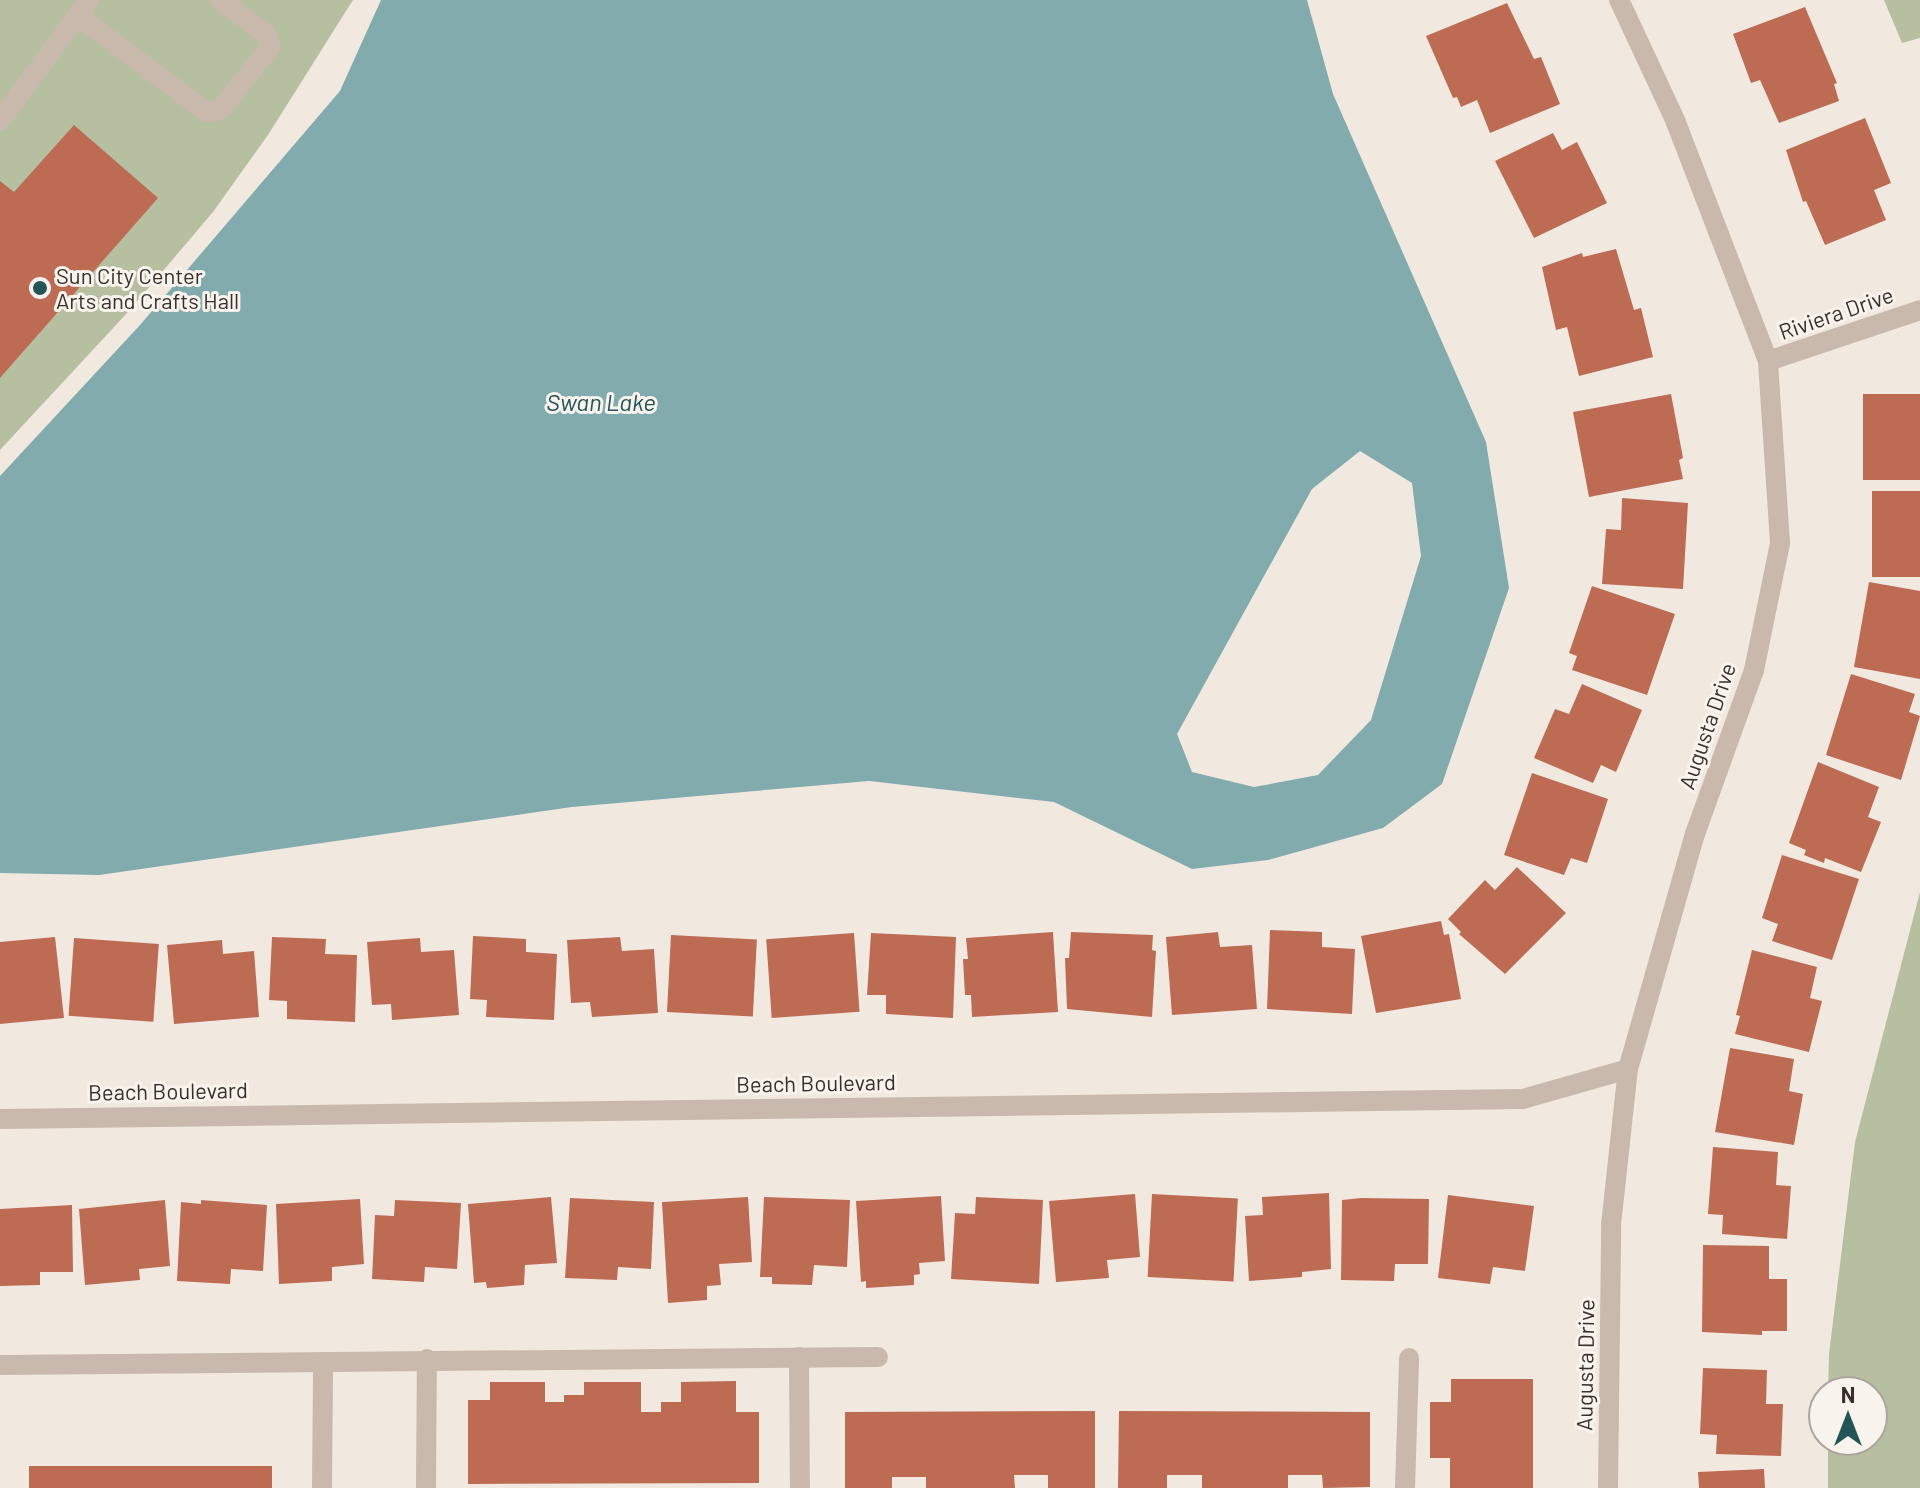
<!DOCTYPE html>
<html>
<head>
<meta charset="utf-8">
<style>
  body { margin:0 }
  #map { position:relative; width:1920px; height:1488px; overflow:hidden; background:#f1e9e0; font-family:Barlow,sans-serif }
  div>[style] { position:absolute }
  .green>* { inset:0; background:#b6c0a1 }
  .water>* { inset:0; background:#81abad }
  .building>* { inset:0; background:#bd6b53; transform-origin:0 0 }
  .minor>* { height:20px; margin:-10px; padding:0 10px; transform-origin:10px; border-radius:10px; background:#c9b9ad }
  .dots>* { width:22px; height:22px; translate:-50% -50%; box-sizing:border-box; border:4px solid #f9f3ed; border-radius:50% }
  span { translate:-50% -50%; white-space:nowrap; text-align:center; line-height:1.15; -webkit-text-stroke:6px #f9f3ed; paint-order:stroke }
  .poi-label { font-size:22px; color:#382f2b }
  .left { translate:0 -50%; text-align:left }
  .street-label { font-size:22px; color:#382f2b }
  .water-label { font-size:24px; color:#235457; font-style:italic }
  .north { position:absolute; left:1808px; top:1376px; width:80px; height:80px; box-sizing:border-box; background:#f9f3ed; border:2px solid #aca59f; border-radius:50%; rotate:0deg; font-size:22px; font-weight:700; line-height:32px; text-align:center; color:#382f2b }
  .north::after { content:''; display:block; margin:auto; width:28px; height:36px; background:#235457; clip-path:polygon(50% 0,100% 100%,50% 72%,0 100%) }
</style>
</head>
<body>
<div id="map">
  <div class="green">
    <i style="clip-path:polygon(0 0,353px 0,268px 135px,213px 212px,128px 312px,0 450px)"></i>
    <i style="clip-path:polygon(1884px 0,1920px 0,1920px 38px,1902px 43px)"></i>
    <i style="clip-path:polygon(1920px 892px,1920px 1488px,1828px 1488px,1828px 1440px,1872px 1440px,1872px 1392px,1828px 1392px,1829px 1354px,1855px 1142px)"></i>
  </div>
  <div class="water">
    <i style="clip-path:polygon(evenodd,381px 0,1307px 0,1333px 94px,1486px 442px,1509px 588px,1442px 784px,1383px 828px,1268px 860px,1192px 869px,1054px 802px,869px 781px,572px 807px,99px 875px,0 873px,0 476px,140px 325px,340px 91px,381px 0,1360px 451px,1412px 483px,1421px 556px,1371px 720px,1318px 775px,1254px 787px,1192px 772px,1177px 734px,1312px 489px,1360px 451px)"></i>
  </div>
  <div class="building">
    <i style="clip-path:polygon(1507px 3px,1534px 59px,1541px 57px,1560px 104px,1490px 133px,1477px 100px,1461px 107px,1457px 97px,1453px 98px,1426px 36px)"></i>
    <i style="clip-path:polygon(1805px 7px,1837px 83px,1834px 84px,1839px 101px,1779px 123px,1760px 80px,1751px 83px,1733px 34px)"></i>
    <i style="clip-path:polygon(1865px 118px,1891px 183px,1874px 190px,1886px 220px,1825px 245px,1806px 201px,1803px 202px,1786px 150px)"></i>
    <i style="clip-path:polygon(74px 125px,158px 198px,0 378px,0 181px,14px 192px)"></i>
    <i style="clip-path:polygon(1553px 133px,1562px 150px,1577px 142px,1607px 203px,1534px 238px,1495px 161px)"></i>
    <i style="clip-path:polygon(1616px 249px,1634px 310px,1641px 308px,1653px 357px,1579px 376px,1567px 327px,1556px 330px,1542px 267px,1582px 253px,1583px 257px)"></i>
    <i style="clip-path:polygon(1671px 394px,1683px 458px,1679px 460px,1683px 479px,1589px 497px,1573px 412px)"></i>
    <i style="left:1920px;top:394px;width:86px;height:57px;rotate:90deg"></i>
    <i style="left:1872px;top:491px;width:48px;height:86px"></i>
    <i style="clip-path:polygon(1622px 498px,1688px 503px,1683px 589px,1602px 584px,1606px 529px,1621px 530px)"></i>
    <i style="clip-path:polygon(1869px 582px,1920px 591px,1920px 679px,1854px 667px)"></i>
    <i style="clip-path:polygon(1592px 586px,1675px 614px,1647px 695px,1572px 670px,1577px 656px,1569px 653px)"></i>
    <i style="clip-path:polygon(1851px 674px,1915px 694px,1909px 712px,1920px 716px,1901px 780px,1826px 755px)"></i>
    <i style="clip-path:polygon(1582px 684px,1642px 710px,1616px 772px,1601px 765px,1593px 783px,1534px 758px,1555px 709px,1569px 714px)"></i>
    <i style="clip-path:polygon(1818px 762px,1879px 787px,1868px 817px,1881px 822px,1861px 872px,1825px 858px,1824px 863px,1804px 855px,1806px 850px,1789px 843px)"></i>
    <i style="clip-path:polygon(1532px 773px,1608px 799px,1587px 863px,1571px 858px,1564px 875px,1504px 855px)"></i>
    <i style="clip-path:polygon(1782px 855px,1859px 879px,1832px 960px,1772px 941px,1778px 924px,1762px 918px)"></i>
    <i style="clip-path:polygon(1517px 867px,1566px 913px,1505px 974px,1459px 934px,1461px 932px,1448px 919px,1485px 880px,1495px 890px)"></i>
    <i style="clip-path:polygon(1441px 921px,1444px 935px,1449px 934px,1461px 999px,1376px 1013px,1361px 936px)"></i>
    <i style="clip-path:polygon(1270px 930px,1322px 932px,1322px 947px,1355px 949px,1352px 1014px,1267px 1009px)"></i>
    <i style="clip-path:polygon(1053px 932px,1058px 1012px,972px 1017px,971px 995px,965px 995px,963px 959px,968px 959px,966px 938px)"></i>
    <i style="clip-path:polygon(1071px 932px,1153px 935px,1152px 950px,1156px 951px,1152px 1017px,1067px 1009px,1065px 958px,1069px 958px)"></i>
    <i style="clip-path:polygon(1218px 932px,1220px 947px,1252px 945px,1257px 1009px,1172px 1015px,1166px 937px)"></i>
    <i style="left:854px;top:933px;width:79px;height:88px;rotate:86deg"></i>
    <i style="clip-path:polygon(871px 933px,956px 937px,953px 1018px,886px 1014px,886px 995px,867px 995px)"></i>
    <i style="left:671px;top:935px;width:86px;height:77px;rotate:3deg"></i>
    <i style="clip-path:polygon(473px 936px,526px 939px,526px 952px,557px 954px,554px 1020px,486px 1017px,487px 1000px,470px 999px)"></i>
    <i style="clip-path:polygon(55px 937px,64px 1018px,0 1024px,0 942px)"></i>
    <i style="clip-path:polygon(272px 937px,326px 939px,325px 954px,357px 955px,355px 1022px,287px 1019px,287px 1001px,269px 1000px)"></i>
    <i style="clip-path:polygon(620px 937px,622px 951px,654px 949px,658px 1013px,592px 1017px,590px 1002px,571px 1003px,567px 940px)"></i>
    <i style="left:74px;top:938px;width:85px;height:78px;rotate:4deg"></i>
    <i style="clip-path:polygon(420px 938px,421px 952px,454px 950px,459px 1015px,392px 1020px,391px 1004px,372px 1005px,367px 942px)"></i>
    <i style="clip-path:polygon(222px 940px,223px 954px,254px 951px,259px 1017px,174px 1024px,167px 945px)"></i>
    <i style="clip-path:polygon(1752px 950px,1817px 967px,1810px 998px,1822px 1001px,1809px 1052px,1735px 1034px,1740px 1016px,1736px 1015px)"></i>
    <i style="clip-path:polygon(1730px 1048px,1794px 1059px,1789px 1091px,1803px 1094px,1794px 1145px,1715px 1132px)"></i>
    <i style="clip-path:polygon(1713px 1147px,1778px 1152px,1776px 1185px,1791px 1186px,1787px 1239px,1722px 1234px,1723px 1215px,1708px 1214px)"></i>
    <i style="clip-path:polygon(1329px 1193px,1331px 1269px,1302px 1272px,1302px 1277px,1249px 1281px,1245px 1216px,1263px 1215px,1262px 1197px)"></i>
    <i style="clip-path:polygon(1135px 1194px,1140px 1257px,1107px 1260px,1109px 1278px,1056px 1282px,1049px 1201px)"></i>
    <i style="left:1152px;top:1194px;width:86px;height:83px;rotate:3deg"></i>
    <i style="clip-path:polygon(1448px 1195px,1534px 1206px,1525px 1271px,1493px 1267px,1490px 1284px,1438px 1278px)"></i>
    <i style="clip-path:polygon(941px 1196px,945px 1261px,919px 1263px,920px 1274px,914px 1275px,914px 1285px,866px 1288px,866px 1281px,861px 1282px,856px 1201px)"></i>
    <i style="clip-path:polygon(551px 1197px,557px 1263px,525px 1265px,524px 1285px,487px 1288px,486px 1282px,474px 1283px,468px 1204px)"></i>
    <i style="clip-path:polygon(748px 1197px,752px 1262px,719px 1264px,721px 1285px,707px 1286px,707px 1300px,668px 1303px,662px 1202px)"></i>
    <i style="clip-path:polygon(764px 1197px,850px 1200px,847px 1267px,814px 1265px,812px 1285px,772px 1284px,772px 1277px,760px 1277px)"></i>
    <i style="clip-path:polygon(976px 1197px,1043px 1200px,1039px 1284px,951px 1279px,955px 1213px,975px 1214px)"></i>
    <i style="clip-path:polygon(570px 1198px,654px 1202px,651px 1269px,618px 1267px,617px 1280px,565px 1278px)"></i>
    <i style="clip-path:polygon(1361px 1198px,1429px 1199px,1428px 1264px,1395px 1264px,1394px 1281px,1341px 1280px,1342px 1200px)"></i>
    <i style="clip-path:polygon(360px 1199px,364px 1264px,332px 1267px,332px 1281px,279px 1284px,276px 1204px)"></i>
    <i style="clip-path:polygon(165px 1200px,170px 1266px,139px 1269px,140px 1280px,85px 1285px,79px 1209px)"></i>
    <i style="clip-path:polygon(201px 1200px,267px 1205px,263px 1271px,231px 1269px,230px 1284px,177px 1281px,181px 1202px,201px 1204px)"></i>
    <i style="clip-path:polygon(395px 1200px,461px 1203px,457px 1269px,425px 1267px,424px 1282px,372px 1279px,375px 1215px,394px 1216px)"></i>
    <i style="clip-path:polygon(72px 1205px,73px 1272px,40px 1272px,40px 1285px,0 1286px,0 1209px)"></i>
    <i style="clip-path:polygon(1703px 1245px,1769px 1246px,1769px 1279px,1787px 1279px,1787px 1331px,1762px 1331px,1762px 1335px,1702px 1332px)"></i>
    <i style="clip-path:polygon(1703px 1368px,1767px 1370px,1766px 1404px,1783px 1404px,1781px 1456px,1716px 1454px,1717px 1435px,1700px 1434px)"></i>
    <i style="clip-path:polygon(1451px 1379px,1533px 1379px,1533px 1488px,1450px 1488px,1450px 1458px,1430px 1458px,1430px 1402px,1451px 1402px)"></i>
    <i style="clip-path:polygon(736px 1381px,736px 1412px,759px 1412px,759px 1483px,468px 1484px,468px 1400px,490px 1400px,490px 1382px,545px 1382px,545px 1402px,564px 1402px,564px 1395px,584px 1395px,584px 1382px,641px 1382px,641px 1412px,661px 1412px,661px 1402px,681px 1402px,681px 1382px)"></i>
    <i style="clip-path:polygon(1095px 1411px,1095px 1488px,1048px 1488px,1048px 1475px,1014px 1475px,1015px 1488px,926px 1488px,926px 1477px,892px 1477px,892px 1488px,845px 1488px,845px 1412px)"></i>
    <i style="clip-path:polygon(1119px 1411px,1370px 1412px,1370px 1487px,1323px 1488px,1322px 1475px,1288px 1475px,1288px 1488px,1202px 1488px,1202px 1475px,1167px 1475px,1167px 1488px,1118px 1488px)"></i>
    <i style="left:272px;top:1466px;width:22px;height:243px;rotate:90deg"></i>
    <i style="clip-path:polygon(1764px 1469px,1765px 1488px,1699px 1488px,1698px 1472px)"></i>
  </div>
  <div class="minor">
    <i style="left:78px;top:16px;width:161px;rotate:36.7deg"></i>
    <i style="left:207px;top:112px;width:7px"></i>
    <i style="left:214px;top:112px;width:9px;rotate:-27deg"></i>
    <i style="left:222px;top:108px;width:78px;rotate:-51.8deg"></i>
    <i style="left:270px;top:47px;width:14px;rotate:-107deg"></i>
    <i style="left:266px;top:34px;width:57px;rotate:-143.5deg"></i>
    <i style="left:0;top:121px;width:150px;rotate:-53.7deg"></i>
    <i style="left:1768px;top:361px;width:160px;rotate:-18.5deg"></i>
    <i style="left:0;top:1119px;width:1523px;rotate:-0.75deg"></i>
    <i style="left:1523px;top:1099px;width:109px;rotate:-15.9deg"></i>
    <i style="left:799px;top:1357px;width:131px;rotate:89.6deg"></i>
    <i style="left:0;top:1365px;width:878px;rotate:-0.52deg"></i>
    <i style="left:322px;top:1488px;width:126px;rotate:-89.5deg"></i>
    <i style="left:426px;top:1488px;width:129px;rotate:-89.6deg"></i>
    <i style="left:1405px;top:1488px;width:130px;rotate:-88.2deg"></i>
    <i style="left:1608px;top:1488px;width:263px;rotate:-89.3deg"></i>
    <i style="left:1611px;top:1225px;width:157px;rotate:-83.8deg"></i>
    <i style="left:1628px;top:1069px;width:244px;rotate:-74.1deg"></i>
    <i style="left:1695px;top:834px;width:174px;rotate:-70.2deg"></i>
    <i style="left:1754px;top:670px;width:130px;rotate:-78.4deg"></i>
    <i style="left:1780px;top:543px;width:182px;rotate:-93.8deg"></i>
    <i style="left:1768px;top:361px;width:256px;rotate:-111.1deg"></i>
    <i style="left:1676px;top:122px;width:135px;rotate:-115deg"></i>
  </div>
  <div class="dots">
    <i style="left:40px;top:288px;background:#235457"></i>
  </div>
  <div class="poi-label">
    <span class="left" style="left:56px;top:288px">Sun City Center<br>Arts and Crafts Hall</span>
  </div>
  <div class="street-label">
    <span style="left:1836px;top:313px;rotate:-19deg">Riviera Drive</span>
    <span style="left:1707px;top:726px;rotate:-71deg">Augusta Drive</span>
    <span style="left:816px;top:1083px;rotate:-1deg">Beach Boulevard</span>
    <span style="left:168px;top:1091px;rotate:-1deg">Beach Boulevard</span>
    <span style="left:1585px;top:1365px;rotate:-89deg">Augusta Drive</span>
  </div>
  <div class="water-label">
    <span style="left:601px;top:402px">Swan Lake</span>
  </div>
  <div class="north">N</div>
</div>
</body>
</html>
